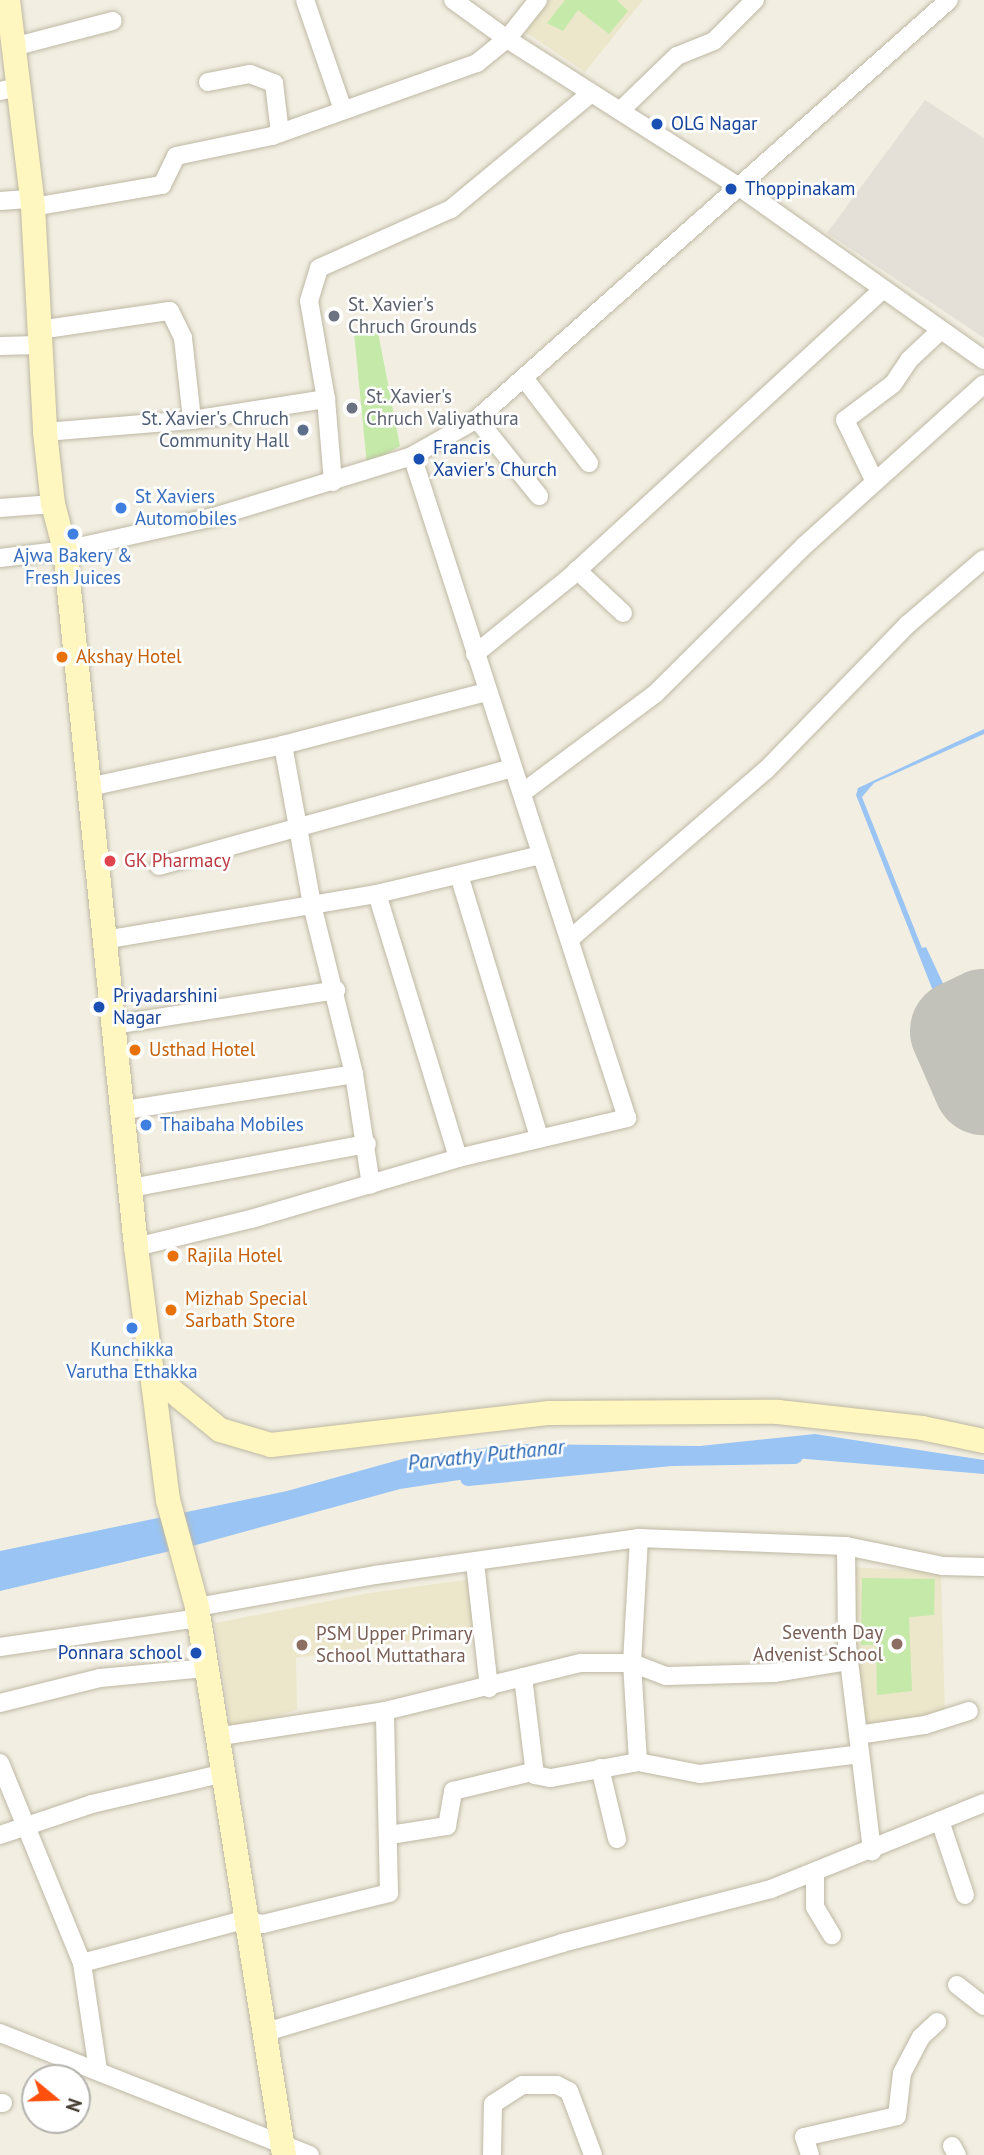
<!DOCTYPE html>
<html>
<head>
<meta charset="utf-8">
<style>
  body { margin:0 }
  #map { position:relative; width:984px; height:2155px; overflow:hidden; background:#f2efe2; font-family:"PT Sans",sans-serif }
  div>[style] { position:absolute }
  .industrial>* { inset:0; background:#e4e0d7 }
  .education>* { inset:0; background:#ece7cb }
  .green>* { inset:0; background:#c4e9a8 }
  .water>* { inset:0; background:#9ac4f3 }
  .canal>* { height:16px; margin:-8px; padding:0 8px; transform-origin:8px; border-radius:8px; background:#9ac4f3 }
  .runway>* { height:102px; margin:-51px; padding:0 51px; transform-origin:51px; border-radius:51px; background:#c2c1ba }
  .roads { filter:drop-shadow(0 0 2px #beb8a4) drop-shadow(0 0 2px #beb8a4) }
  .street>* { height:18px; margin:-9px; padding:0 9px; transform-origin:9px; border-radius:9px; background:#fff }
  .secondary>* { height:24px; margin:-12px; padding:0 12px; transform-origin:12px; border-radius:12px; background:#fff7bf }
  .dots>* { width:19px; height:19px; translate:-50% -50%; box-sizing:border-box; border:4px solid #fff; border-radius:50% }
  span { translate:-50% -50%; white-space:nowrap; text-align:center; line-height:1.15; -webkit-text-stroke:5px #fff; paint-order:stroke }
  .transit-label { font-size:19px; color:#164399 }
  .left { translate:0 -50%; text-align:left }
  .right { translate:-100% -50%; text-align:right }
  .worship-label { font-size:19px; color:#5b616d }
  .service-label { font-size:19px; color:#4e5e75 }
  .shop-label { font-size:19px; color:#366cbe }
  .food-label { font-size:19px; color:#c56008 }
  .health-label { font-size:19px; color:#be3a42 }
  .education-label { font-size:19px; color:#785e54 }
  .water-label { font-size:21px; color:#2867b3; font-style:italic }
  .north { position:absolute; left:21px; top:2064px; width:70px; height:70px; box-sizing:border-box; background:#fff; border:2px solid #b4b2ad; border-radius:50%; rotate:109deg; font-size:19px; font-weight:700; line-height:28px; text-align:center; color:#443f32 }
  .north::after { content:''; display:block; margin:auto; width:24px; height:32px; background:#ff4f0c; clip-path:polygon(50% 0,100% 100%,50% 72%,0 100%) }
</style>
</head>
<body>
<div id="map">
  <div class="industrial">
    <i style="clip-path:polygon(925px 100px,984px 138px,984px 338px,827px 233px)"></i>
  </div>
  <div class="education">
    <i style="clip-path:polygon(549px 0,643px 0,585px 72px,524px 31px)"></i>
    <i style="clip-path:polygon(851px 1567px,941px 1572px,945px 1717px,850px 1731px)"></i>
    <i style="clip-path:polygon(472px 1579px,475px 1631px,296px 1658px,297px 1710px,231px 1730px,215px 1623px,369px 1593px)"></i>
  </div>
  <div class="green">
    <i style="clip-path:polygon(565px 0,617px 0,628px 11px,609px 34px,578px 10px,563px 31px,547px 23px)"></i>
    <i style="clip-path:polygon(377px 327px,400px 446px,367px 465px,354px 333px)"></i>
    <i style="clip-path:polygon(862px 1578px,935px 1579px,934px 1615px,909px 1617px,912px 1691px,877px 1695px,876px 1645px,861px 1645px)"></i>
  </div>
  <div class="water">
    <i style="clip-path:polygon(984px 729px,984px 734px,874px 783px,862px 797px,922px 948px,926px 947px,946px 990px,935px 996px,856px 795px,858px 788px)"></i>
    <i style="clip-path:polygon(815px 1434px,984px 1460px,984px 1474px,735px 1453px,558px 1465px,400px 1489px,196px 1545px,0 1591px,0 1551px,287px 1491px,406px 1458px,513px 1444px,700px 1446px)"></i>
  </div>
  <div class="canal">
    <i style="left:468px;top:1478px;width:204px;rotate:-5.6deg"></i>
    <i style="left:671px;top:1458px;width:124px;rotate:-0.9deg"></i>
  </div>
  <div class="runway">
    <i style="left:984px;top:1020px;width:25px;rotate:154deg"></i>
    <i style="left:961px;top:1031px;width:58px;rotate:66.5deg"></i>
  </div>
  <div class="roads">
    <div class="street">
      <i style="left:305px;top:0;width:116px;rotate:70.9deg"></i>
      <i style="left:453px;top:0;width:67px;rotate:35.8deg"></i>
      <i style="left:507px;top:39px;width:277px;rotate:32.5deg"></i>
      <i style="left:741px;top:188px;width:298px;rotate:35.3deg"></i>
      <i style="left:13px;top:47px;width:103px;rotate:-14.6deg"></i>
      <i style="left:208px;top:82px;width:43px;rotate:-10.8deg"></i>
      <i style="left:250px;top:74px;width:26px;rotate:21deg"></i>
      <i style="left:274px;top:83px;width:50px;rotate:83.2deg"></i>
      <i style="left:0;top:91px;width:18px;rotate:-13deg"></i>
      <i style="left:621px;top:110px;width:78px;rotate:-44deg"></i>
      <i style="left:677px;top:56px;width:40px;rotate:-22deg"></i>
      <i style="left:714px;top:41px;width:58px;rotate:-45deg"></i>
      <i style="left:0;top:201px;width:32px;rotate:-4deg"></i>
      <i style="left:33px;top:207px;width:131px;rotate:-9.7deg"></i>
      <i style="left:162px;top:185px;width:32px;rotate:-64deg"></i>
      <i style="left:176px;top:156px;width:98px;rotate:-11.8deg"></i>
      <i style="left:272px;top:136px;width:218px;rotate:-19.6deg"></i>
      <i style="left:477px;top:63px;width:38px;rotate:-39deg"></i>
      <i style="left:507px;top:39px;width:50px;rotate:-51.5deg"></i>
      <i style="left:39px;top:330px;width:132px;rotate:-8.3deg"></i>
      <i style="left:170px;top:311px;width:30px;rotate:64deg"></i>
      <i style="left:183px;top:338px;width:82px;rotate:83.7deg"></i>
      <i style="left:0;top:346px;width:40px;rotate:-1.4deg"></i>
      <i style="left:524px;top:378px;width:107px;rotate:52.6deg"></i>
      <i style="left:477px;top:419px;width:99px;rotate:51.2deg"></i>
      <i style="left:45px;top:432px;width:147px;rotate:-4.7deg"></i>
      <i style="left:192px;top:420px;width:136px;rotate:-8.9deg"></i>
      <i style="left:333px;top:482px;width:83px;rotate:-94.8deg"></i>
      <i style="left:326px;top:399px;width:99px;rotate:-99.8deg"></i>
      <i style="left:309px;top:301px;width:34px;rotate:-73deg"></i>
      <i style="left:319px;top:268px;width:145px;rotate:-24.1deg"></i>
      <i style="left:451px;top:209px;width:180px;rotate:-39.6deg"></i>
      <i style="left:875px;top:482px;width:69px;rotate:-115.8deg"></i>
      <i style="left:845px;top:420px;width:60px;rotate:-36.9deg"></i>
      <i style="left:893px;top:384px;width:29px;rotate:-56deg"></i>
      <i style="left:909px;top:360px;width:44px;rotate:-43.2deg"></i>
      <i style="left:0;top:508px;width:53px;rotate:-4.3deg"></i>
      <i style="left:0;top:558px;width:65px;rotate:-7deg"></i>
      <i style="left:65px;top:550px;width:153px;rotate:-12.5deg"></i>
      <i style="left:214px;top:517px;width:207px;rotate:-17.1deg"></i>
      <i style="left:412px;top:456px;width:75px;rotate:-29.6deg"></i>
      <i style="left:477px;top:419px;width:631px;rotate:-41.6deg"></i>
      <i style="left:577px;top:570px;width:63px;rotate:43.1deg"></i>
      <i style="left:475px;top:654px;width:122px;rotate:-39deg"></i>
      <i style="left:570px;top:577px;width:424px;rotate:-42.6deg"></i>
      <i style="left:283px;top:745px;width:163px;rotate:79.7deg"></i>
      <i style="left:312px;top:905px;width:174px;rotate:76deg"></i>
      <i style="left:354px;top:1074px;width:112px;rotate:81.3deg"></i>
      <i style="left:89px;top:787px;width:198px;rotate:-12.2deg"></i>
      <i style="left:283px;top:745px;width:211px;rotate:-14.6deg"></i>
      <i style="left:522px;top:793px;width:167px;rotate:-36.7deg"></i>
      <i style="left:656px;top:693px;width:209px;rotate:-44.8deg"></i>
      <i style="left:804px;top:546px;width:242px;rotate:-42deg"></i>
      <i style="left:159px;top:866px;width:367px;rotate:-15.5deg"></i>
      <i style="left:459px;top:875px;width:274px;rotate:73deg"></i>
      <i style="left:377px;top:894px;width:276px;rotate:72.9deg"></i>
      <i style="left:570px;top:939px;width:260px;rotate:-40.8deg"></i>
      <i style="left:767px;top:769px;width:201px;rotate:-45.8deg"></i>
      <i style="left:907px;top:625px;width:101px;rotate:-40.6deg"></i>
      <i style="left:104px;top:940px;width:277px;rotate:-9.6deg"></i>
      <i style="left:377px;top:894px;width:169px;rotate:-13.4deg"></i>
      <i style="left:113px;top:1025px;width:226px;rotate:-8.9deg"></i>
      <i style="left:125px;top:1110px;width:232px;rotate:-8.9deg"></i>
      <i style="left:131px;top:1188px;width:240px;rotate:-10.6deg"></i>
      <i style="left:136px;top:1247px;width:118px;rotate:-13.7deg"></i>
      <i style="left:251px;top:1219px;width:216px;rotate:-16.4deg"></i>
      <i style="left:458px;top:1158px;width:174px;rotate:-13.3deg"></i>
      <i style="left:627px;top:1118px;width:696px;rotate:-107.99deg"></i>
      <i style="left:639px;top:1538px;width:125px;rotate:93.2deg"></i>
      <i style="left:632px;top:1663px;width:99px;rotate:86.5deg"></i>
      <i style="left:638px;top:1762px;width:63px;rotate:11deg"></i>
      <i style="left:700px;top:1774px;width:161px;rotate:-7.1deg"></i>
      <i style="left:846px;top:1546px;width:98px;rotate:89.4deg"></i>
      <i style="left:847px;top:1644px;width:209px;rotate:83.1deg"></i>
      <i style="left:475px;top:1563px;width:126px;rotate:83.6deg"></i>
      <i style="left:197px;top:1607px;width:181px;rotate:-10.2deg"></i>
      <i style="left:375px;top:1575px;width:267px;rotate:-8deg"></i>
      <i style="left:639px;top:1538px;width:207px;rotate:2.2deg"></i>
      <i style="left:846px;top:1546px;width:99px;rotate:11.7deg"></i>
      <i style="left:943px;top:1566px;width:41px;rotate:1.4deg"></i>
      <i style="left:0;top:1647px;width:200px;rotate:-8.3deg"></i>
      <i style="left:523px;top:1677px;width:99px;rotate:83deg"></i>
      <i style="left:535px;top:1775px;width:16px;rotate:11deg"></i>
      <i style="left:551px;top:1778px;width:88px;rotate:-10.4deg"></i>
      <i style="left:0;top:1703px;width:103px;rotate:-14deg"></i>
      <i style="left:100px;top:1678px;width:105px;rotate:-5.4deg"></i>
      <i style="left:858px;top:1735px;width:68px;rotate:-8.5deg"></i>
      <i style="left:925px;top:1725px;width:46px;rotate:-17.7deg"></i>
      <i style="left:215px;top:1737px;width:172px;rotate:-8.7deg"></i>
      <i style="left:385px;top:1711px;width:202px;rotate:-13.8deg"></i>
      <i style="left:581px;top:1663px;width:51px"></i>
      <i style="left:632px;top:1663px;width:36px;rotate:21deg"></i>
      <i style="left:666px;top:1676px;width:108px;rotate:-1.6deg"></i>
      <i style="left:774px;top:1673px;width:76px;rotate:-9.1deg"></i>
      <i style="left:0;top:1763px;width:216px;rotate:67.7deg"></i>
      <i style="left:82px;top:1963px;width:108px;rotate:81.5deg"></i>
      <i style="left:600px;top:1768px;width:73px;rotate:76.5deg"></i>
      <i style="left:940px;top:1821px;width:78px;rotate:71.3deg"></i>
      <i style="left:0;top:1835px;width:97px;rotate:-18.6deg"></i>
      <i style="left:92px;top:1804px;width:136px;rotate:-13.2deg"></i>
      <i style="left:390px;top:1835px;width:58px;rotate:-9deg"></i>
      <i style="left:447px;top:1826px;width:36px;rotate:-80deg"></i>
      <i style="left:453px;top:1791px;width:81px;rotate:-13.5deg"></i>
      <i style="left:815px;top:1873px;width:34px;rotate:90deg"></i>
      <i style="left:815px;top:1907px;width:33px;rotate:59deg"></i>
      <i style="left:82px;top:1963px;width:168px;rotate:-14.9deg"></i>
      <i style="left:244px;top:1920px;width:19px;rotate:12deg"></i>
      <i style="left:263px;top:1924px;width:130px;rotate:-13.8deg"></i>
      <i style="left:389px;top:1893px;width:182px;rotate:-91.3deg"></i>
      <i style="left:957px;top:1985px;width:34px;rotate:38deg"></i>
      <i style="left:266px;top:2032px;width:309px;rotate:-16.7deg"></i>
      <i style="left:562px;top:1943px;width:216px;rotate:-14.5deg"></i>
      <i style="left:771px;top:1889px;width:230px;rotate:-22deg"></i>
      <i style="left:0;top:2033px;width:333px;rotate:21.5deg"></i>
      <i style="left:0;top:2103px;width:3px"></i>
      <i style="left:952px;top:2146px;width:10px;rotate:61deg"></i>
      <i style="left:492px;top:2155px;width:51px;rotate:-88.9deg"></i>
      <i style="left:493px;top:2104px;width:35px;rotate:-33deg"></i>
      <i style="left:522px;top:2085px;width:35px"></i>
      <i style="left:557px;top:2085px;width:13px;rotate:27deg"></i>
      <i style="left:569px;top:2091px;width:68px;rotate:69.4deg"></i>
      <i style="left:810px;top:2155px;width:19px;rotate:-108deg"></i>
      <i style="left:804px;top:2137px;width:95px;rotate:-12.7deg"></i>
      <i style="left:897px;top:2116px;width:43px;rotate:-83.4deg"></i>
      <i style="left:902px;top:2073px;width:41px;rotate:-62.2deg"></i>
      <i style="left:921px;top:2037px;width:22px;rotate:-43deg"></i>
    </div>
    <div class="secondary">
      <i style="left:8px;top:0;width:209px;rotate:83.1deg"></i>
      <i style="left:33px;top:207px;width:225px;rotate:86.9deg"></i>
      <i style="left:45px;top:432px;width:72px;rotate:83.7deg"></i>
      <i style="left:53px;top:504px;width:48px;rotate:75.4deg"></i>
      <i style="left:65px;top:550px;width:701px;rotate:84.18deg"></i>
      <i style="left:136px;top:1247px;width:255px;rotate:82.8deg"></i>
      <i style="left:168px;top:1500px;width:111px;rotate:74.8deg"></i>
      <i style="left:197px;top:1607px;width:555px;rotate:80.98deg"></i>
      <i style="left:154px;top:1376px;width:85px;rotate:39.3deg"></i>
      <i style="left:220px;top:1430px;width:53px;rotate:16.4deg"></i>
      <i style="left:271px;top:1445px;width:280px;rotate:-6.6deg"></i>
      <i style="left:549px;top:1413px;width:229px;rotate:-0.3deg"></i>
      <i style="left:778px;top:1412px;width:145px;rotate:6.3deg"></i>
      <i style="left:922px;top:1428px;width:63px;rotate:11.8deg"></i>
    </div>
  </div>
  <div class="dots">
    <i style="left:657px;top:124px;background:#1a4fb4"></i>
    <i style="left:731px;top:189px;background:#1a4fb4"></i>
    <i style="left:334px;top:316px;background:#6b7280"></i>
    <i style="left:352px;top:408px;background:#6b7280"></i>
    <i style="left:303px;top:430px;background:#5c6f8a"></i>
    <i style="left:419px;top:459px;background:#1a4fb4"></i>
    <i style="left:121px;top:508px;background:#3f7fe0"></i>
    <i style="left:73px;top:534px;background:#3f7fe0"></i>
    <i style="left:62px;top:657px;background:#e8710a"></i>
    <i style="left:110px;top:861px;background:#e0444e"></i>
    <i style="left:99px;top:1007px;background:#1a4fb4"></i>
    <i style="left:135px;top:1050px;background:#e8710a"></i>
    <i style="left:146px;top:1125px;background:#3f7fe0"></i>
    <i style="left:173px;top:1256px;background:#e8710a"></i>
    <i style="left:171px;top:1310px;background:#e8710a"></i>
    <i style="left:132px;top:1328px;background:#3f7fe0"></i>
    <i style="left:897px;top:1644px;background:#8d6e63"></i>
    <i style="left:302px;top:1645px;background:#8d6e63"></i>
    <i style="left:196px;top:1653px;background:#1a4fb4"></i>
  </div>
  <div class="transit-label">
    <span class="left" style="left:671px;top:124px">OLG Nagar</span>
    <span class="left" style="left:745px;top:189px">Thoppinakam</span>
    <span class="left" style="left:433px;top:459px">Francis<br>Xavier's Church</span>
    <span class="left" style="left:113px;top:1007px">Priyadarshini<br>Nagar</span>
    <span class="right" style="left:182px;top:1653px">Ponnara school</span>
  </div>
  <div class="worship-label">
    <span class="left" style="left:348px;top:316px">St. Xavier's<br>Chruch Grounds</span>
    <span class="left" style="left:366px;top:408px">St. Xavier's<br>Chruch Valiyathura</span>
  </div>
  <div class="service-label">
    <span class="right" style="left:289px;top:430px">St. Xavier's Chruch<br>Community Hall</span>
  </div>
  <div class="shop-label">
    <span class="left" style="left:135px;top:508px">St Xaviers<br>Automobiles</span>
    <span style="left:73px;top:567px">Ajwa Bakery &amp;<br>Fresh Juices</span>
    <span class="left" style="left:160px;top:1125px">Thaibaha Mobiles</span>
    <span style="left:132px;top:1361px">Kunchikka<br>Varutha Ethakka</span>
  </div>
  <div class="food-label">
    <span class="left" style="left:76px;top:657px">Akshay Hotel</span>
    <span class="left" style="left:149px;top:1050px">Usthad Hotel</span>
    <span class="left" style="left:187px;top:1256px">Rajila Hotel</span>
    <span class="left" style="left:185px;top:1310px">Mizhab Special<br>Sarbath Store</span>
  </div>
  <div class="health-label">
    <span class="left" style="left:124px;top:861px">GK Pharmacy</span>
  </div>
  <div class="education-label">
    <span class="right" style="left:883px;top:1644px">Seventh Day<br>Advenist School</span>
    <span class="left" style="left:316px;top:1645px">PSM Upper Primary<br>School Muttathara</span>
  </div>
  <div class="water-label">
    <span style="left:486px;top:1455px;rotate:-6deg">Parvathy Puthanar</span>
  </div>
  <div class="north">N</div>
</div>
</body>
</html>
